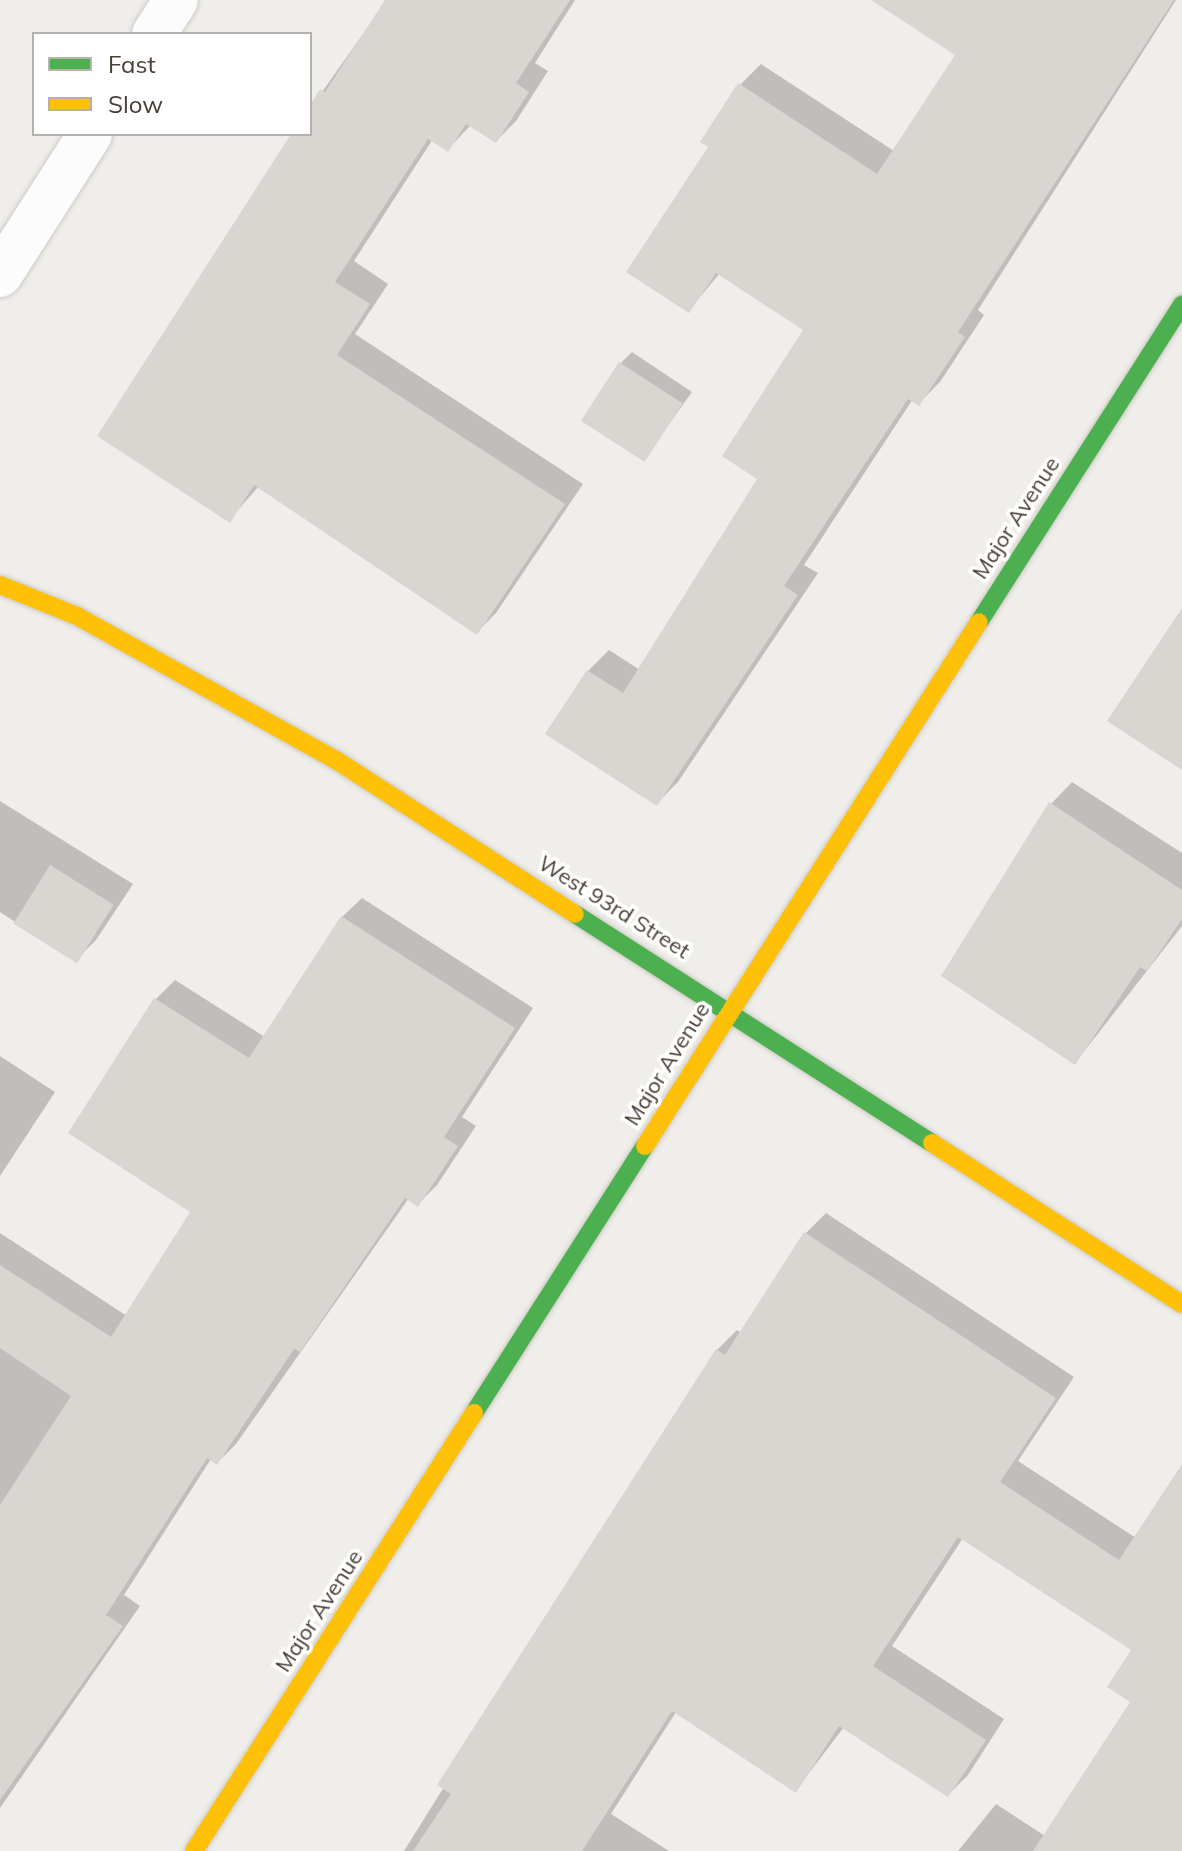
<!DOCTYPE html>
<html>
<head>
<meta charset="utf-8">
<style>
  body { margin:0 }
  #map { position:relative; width:1182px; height:1851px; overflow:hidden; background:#f0eeea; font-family:Mulish,sans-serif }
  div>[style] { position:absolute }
  .shadow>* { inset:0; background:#0003 }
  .building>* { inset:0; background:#d9d5d0; transform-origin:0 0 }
  .roads { filter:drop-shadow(0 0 2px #cdcac5) drop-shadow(0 0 2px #cdcac5) }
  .street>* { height:44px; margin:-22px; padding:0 22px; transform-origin:22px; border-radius:22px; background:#fdfcfc }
  .fast>* { height:18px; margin:-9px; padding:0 9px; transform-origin:9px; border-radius:9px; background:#4caf50 }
  .slow>* { height:18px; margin:-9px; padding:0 9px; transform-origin:9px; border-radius:9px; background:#ffc107 }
  span { translate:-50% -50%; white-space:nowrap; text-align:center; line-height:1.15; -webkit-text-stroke:7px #fff; paint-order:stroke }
  .street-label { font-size:22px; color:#473f34 }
  .legend { position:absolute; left:32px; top:32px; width:280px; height:104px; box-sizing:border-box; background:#fff; border:2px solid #b5b2ae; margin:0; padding:10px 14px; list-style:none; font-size:24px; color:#473f34 }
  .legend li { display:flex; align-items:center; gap:16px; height:40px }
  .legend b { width:40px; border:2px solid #b5b2ae }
</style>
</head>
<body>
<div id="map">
  <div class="shadow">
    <i style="clip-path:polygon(387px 0,575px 0,535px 63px,548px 71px,516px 121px,496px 141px,471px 125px,448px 149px,433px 139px,354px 261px,388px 284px,355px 334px,583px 484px,496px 613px,476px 633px,259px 486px,229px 520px,294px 134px,310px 134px,310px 109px)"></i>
    <i style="clip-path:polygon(1023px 0,1176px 0,978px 310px,984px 315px,940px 382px,919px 403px,913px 399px,804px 565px,818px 573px,678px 782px,657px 803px,588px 671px,609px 650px,640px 670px,759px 478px,806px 329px,720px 273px,689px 310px,711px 147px,740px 85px,761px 64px,894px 151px)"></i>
    <i style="clip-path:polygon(632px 352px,692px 392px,644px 459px,621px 363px)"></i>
    <i style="clip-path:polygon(1072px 782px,1182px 853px,1182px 926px,1075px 1063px,1051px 804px)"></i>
    <i style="clip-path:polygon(0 801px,133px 884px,96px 940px,75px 961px,0 912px)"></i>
    <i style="clip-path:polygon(362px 898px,533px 1008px,462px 1117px,476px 1126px,437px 1185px,418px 1204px,409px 1198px,236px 1444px,217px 1463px,211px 1459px,124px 1595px,140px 1606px,0 1808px,0 1233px,127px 1316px,193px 1212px,156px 999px,175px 980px,265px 1037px,342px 917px)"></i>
    <i style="clip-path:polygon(0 1056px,55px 1092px,0 1176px)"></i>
    <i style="clip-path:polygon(826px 1213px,1074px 1377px,1018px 1461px,1136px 1538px,1182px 1467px,1182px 1851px,958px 1851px,996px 1804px,1045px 1836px,1133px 1702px,1134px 1649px,963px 1538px,892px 1646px,1004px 1719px,968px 1775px,948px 1795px,844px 1727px,796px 1790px,676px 1712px,611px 1814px,669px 1851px,404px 1851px,717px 1350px,737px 1330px,741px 1333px,806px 1233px)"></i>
  </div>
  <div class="building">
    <i style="clip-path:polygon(385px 0,570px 0,516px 83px,529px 92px,496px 143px,466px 124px,448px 152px,428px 139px,335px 282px,370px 304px,337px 355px,565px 504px,477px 635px,254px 485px,230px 523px,97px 436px,291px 134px,310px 134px,310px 105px,320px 89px,325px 92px)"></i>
    <i style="clip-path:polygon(871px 0,1174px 0,958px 332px,965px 337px,919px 406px,908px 399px,784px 586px,798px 595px,657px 806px,545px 734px,587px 670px,623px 693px,757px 479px,722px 456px,803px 330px,716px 273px,689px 313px,626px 272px,708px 147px,700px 142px,738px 83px,877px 174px,955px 55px)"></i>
    <i style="left:619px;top:362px;width:76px;height:70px;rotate:33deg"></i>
    <i style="clip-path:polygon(1182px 608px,1182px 770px,1107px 721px)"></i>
    <i style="clip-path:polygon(1049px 802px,1182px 890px,1182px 919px,1147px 971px,1140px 967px,1075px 1065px,941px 976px)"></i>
    <i style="left:50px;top:865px;width:75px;height:69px;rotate:32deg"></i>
    <i style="clip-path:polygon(341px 916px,515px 1028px,444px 1137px,458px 1146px,418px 1207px,405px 1198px,300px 1352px,294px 1349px,217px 1465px,207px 1458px,106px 1615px,123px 1626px,0 1800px,0 1505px,71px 1396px,0 1348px,0 1265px,111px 1337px,190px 1212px,68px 1133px,154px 998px,249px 1058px)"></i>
    <i style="clip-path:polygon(804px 1232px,1056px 1398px,1000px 1482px,1119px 1560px,1182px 1464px,1182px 1851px,1033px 1851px,1130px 1702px,1107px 1687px,1131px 1650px,958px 1537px,873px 1666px,986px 1740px,948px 1797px,839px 1726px,796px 1793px,672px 1711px,582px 1851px,413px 1851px,451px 1794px,437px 1785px,510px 1671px,716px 1349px,725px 1355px)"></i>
  </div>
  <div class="roads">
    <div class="street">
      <i style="left:154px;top:34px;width:40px;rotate:-57.1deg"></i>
      <i style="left:0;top:275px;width:167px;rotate:-57.4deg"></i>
    </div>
    <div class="fast">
      <i style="left:979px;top:622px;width:377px;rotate:-57.4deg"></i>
      <i style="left:575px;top:914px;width:424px;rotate:32.7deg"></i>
      <i style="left:474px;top:1413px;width:317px;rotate:-57.4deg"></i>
    </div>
    <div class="slow">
      <i style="left:0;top:585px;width:83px;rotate:21.9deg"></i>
      <i style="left:77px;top:616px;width:296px;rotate:29.1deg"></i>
      <i style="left:336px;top:760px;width:284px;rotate:32.8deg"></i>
      <i style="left:932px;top:1143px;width:297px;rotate:32.8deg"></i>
      <i style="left:645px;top:1146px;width:621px;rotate:-57.49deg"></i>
      <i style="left:194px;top:1851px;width:520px;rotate:-57.41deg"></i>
    </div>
  </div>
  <div class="street-label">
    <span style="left:1016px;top:518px;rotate:-57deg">Major Avenue</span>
    <span style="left:614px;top:907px;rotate:32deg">West 93rd Street</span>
    <span style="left:667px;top:1064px;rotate:-58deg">Major Avenue</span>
    <span style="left:319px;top:1611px;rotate:-57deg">Major Avenue</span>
  </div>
  <ul class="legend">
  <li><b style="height:10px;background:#4caf50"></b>Fast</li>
  <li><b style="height:10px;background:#ffc107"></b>Slow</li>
  </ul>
</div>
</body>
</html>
